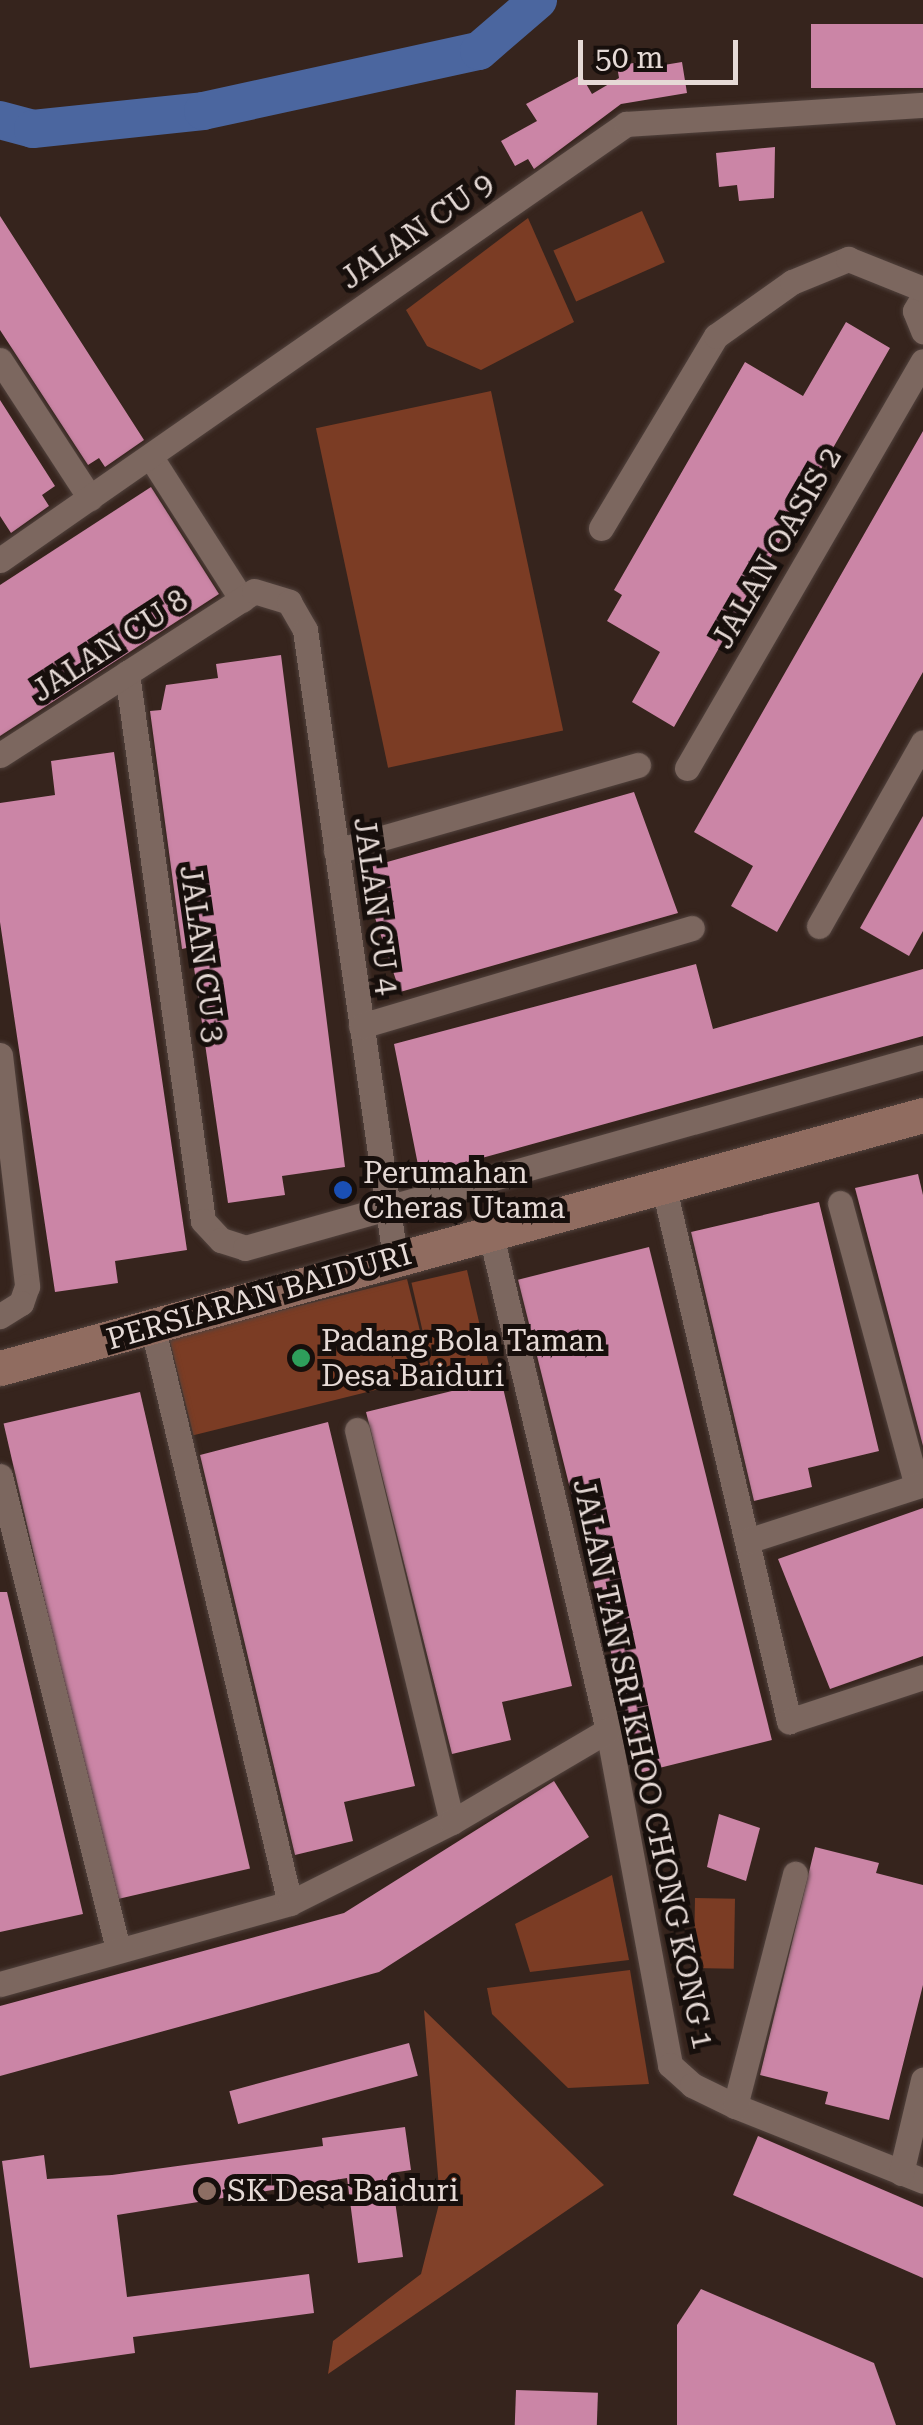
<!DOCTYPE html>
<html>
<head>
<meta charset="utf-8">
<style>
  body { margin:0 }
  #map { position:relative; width:923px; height:2425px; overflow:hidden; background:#36241d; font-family:"Roboto Serif",serif }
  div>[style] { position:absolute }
  .green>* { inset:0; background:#7b3c24; transform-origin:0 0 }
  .forest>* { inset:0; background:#814129 }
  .river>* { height:38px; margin:-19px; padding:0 19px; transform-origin:19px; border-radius:19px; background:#4b669f }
  .building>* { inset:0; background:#cb85a6; transform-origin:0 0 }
  .roads { filter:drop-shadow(0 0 2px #51423d) drop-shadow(0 0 2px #51423d) }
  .street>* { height:25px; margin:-12.5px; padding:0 12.5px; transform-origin:12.5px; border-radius:12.5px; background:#7c675f }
  .secondary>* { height:35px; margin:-17.5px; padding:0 17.5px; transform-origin:17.5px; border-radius:17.5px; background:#906c60 }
  .dots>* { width:28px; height:28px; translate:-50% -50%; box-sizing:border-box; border:5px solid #170f0c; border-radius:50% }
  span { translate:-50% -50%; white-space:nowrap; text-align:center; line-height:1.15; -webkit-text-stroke:10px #170f0c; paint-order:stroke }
  .street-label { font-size:30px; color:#e6dad6 }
  .poi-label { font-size:30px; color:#e6dad6 }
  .left { translate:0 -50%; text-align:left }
  .scale { position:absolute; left:578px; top:40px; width:160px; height:45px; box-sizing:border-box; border:5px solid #e6dad6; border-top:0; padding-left:12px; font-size:30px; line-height:35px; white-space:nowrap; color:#e6dad6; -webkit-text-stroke:8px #170f0c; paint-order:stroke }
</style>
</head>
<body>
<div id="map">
  <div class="green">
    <i style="left:642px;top:211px;width:56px;height:97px;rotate:66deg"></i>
    <i style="clip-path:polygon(528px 218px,574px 322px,481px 370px,427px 346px,406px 310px)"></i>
    <i style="left:491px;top:391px;width:347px;height:179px;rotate:78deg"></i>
    <i style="left:467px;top:1270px;width:97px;height:57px;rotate:77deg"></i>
    <i style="left:407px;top:1279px;width:100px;height:245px;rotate:76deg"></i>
    <i style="clip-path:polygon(612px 1875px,629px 1960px,530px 1972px,515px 1924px)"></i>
    <i style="left:695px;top:1898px;width:40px;height:70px;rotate:1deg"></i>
    <i style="clip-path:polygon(630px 1970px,649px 2084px,568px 2088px,492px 2014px,487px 1988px)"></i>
  </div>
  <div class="forest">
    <i style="clip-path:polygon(424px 2010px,604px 2185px,328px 2374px,333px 2341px,421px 2274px,440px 2200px)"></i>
  </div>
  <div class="river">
    <i style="left:0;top:120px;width:34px;rotate:15deg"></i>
    <i style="left:33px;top:129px;width:171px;rotate:-6deg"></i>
    <i style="left:203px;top:111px;width:282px;rotate:-12.3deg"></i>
    <i style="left:479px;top:51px;width:78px;rotate:-40.8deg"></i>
  </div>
  <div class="building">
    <i style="left:923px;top:24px;width:64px;height:112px;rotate:90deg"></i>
    <i style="clip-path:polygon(639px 62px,640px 69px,682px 62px,687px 93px,621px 104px,534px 169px,528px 159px,515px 166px,501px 141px,537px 121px,526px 104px,581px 75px,592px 94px,619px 78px,617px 66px)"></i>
    <i style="clip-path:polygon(775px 147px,774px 198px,739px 201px,737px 185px,719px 187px,716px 153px)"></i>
    <i style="clip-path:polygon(0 216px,144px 440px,105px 467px,99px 458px,88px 465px,0 330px)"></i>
    <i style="clip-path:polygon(846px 322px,890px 348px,674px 727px,632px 702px,660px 652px,607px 621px,622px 595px,614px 590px,745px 362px,803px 396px)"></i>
    <i style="clip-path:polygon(0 400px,55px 486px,42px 495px,49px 506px,11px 533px,0 516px)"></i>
    <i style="clip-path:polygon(923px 431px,923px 672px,777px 932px,731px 906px,753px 866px,694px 832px)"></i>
    <i style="clip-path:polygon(151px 487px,219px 594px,0 736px,0 585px)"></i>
    <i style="clip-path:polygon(281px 655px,345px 1167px,282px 1176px,285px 1195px,228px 1203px,191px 947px,182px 949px,150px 711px,161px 710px,166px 685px,218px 678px,216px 664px)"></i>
    <i style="clip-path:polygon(114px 752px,187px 1250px,115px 1261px,118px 1283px,55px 1292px,0 922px,0 803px,55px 795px,51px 761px)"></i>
    <i style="clip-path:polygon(634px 792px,678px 913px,400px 992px,369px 900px,375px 899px,366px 868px)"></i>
    <i style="clip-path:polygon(923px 816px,923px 931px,909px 956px,860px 928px)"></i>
    <i style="clip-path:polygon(696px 964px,713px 1029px,923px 969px,923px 1036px,420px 1175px,394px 1044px)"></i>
    <i style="clip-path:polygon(918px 1174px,923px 1195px,923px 1446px,855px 1188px)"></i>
    <i style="clip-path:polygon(819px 1202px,879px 1451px,808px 1468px,812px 1487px,754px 1501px,691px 1232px)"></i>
    <i style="left:649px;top:1247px;width:508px;height:135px;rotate:76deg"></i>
    <i style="clip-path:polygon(501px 1379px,572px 1686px,502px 1702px,511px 1740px,452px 1754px,366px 1412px)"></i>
    <i style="left:140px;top:1392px;width:489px;height:140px;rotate:77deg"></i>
    <i style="clip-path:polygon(328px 1422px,415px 1786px,344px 1802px,353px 1841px,295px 1855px,200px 1455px)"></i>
    <i style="clip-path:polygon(923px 1508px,923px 1656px,830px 1689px,778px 1559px)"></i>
    <i style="clip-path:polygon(0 1592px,7px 1592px,83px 1914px,0 1932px)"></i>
    <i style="clip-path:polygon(554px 1781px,589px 1837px,379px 1972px,0 2076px,0 2006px,344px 1913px)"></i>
    <i style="clip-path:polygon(719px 1814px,760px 1828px,746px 1881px,707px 1867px)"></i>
    <i style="clip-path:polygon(815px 1847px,879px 1863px,876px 1873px,923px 1885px,923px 1985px,889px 2120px,825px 2104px,828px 2092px,760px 2075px)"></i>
    <i style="left:409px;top:2043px;width:34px;height:186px;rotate:75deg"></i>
    <i style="clip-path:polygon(405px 2127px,411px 2170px,391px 2173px,403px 2257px,358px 2263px,347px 2178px,117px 2215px,127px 2297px,309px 2274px,314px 2313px,133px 2337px,135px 2353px,30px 2368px,2px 2161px,44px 2155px,47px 2179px,112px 2175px,323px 2146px,322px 2138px)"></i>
    <i style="clip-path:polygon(758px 2136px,923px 2207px,923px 2278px,733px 2195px)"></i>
    <i style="clip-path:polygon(701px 2289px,874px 2363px,896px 2425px,677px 2425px,677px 2325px)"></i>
    <i style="left:516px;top:2390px;width:82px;height:35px;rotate:2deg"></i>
  </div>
  <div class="roads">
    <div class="street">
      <i style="left:923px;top:297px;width:16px;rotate:120deg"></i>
      <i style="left:915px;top:311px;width:22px;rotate:68deg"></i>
      <i style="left:0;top:360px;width:165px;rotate:56.9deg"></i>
      <i style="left:152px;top:459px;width:167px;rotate:57.4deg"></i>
      <i style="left:601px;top:528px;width:224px;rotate:-59.1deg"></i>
      <i style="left:716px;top:336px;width:93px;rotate:-35.4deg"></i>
      <i style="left:792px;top:282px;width:61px;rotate:-22.3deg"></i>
      <i style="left:848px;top:259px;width:81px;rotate:21.8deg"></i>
      <i style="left:0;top:560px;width:763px;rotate:-34.86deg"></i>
      <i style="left:626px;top:124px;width:298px;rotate:-3.7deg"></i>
      <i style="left:127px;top:673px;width:553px;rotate:82.1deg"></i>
      <i style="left:203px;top:1221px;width:26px;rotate:47deg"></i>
      <i style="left:221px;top:1240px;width:25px;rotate:18deg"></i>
      <i style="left:245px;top:1248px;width:704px;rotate:-15.73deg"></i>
      <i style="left:0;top:755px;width:302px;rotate:-32.8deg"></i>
      <i style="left:254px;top:591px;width:37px;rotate:17deg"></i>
      <i style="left:289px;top:602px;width:32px;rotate:60deg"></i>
      <i style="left:305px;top:630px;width:634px;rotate:81.84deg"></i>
      <i style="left:687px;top:768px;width:470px;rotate:-59.9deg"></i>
      <i style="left:336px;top:851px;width:314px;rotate:-15.9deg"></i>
      <i style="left:819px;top:926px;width:211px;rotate:-60.5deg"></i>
      <i style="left:361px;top:1026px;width:345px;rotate:-16.5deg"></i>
      <i style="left:0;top:1055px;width:233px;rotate:83.3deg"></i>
      <i style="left:27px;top:1286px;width:18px;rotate:109deg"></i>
      <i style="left:21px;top:1303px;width:25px;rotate:148deg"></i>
      <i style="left:663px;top:1184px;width:552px;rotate:76.8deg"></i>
      <i style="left:789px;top:1721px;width:141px;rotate:-18.2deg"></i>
      <i style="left:840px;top:1203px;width:293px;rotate:74.8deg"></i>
      <i style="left:490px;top:1231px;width:513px;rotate:76.7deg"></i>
      <i style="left:608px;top:1730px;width:341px;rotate:79.5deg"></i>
      <i style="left:670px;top:2065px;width:30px;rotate:42deg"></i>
      <i style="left:692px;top:2085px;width:48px;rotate:26deg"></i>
      <i style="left:735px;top:2106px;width:202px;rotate:21.7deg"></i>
      <i style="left:153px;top:1329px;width:590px;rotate:76.58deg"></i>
      <i style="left:357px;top:1430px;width:403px;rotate:76.4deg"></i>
      <i style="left:0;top:1476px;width:489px;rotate:76deg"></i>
      <i style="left:747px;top:1541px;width:185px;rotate:-17.9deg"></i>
      <i style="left:0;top:1984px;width:301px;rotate:-15.6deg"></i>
      <i style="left:290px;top:1903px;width:181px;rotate:-26.6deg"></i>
      <i style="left:452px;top:1822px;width:181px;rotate:-30.5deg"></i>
      <i style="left:735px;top:2106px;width:240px;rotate:-75.5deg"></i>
      <i style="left:901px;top:2173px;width:96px;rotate:-76.7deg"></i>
    </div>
    <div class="secondary">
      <i style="left:0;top:1368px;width:957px;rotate:-15.33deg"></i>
    </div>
  </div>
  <div class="dots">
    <i style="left:343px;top:1190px;background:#1a4fb4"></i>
    <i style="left:301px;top:1358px;background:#2e9e5b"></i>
    <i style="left:207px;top:2191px;background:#8d6e63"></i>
  </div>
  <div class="street-label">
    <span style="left:417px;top:231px;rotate:-35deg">JALAN CU 9</span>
    <span style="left:777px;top:548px;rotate:-60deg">JALAN OASIS 2</span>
    <span style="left:110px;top:646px;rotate:-33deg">JALAN CU 8</span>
    <span style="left:376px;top:906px;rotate:82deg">JALAN CU 4</span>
    <span style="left:202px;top:954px;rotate:82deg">JALAN CU 3</span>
    <span style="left:259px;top:1297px;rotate:-16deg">PERSIARAN BAIDURI</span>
    <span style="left:643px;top:1764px;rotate:78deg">JALAN TAN SRI KHOO CHONG KONG 1</span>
  </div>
  <div class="poi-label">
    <span class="left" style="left:363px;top:1190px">Perumahan<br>Cheras Utama</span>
    <span class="left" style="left:321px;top:1358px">Padang Bola Taman<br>Desa Baiduri</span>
    <span class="left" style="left:227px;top:2191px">SK Desa Baiduri</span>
  </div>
  <div class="scale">50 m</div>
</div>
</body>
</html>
